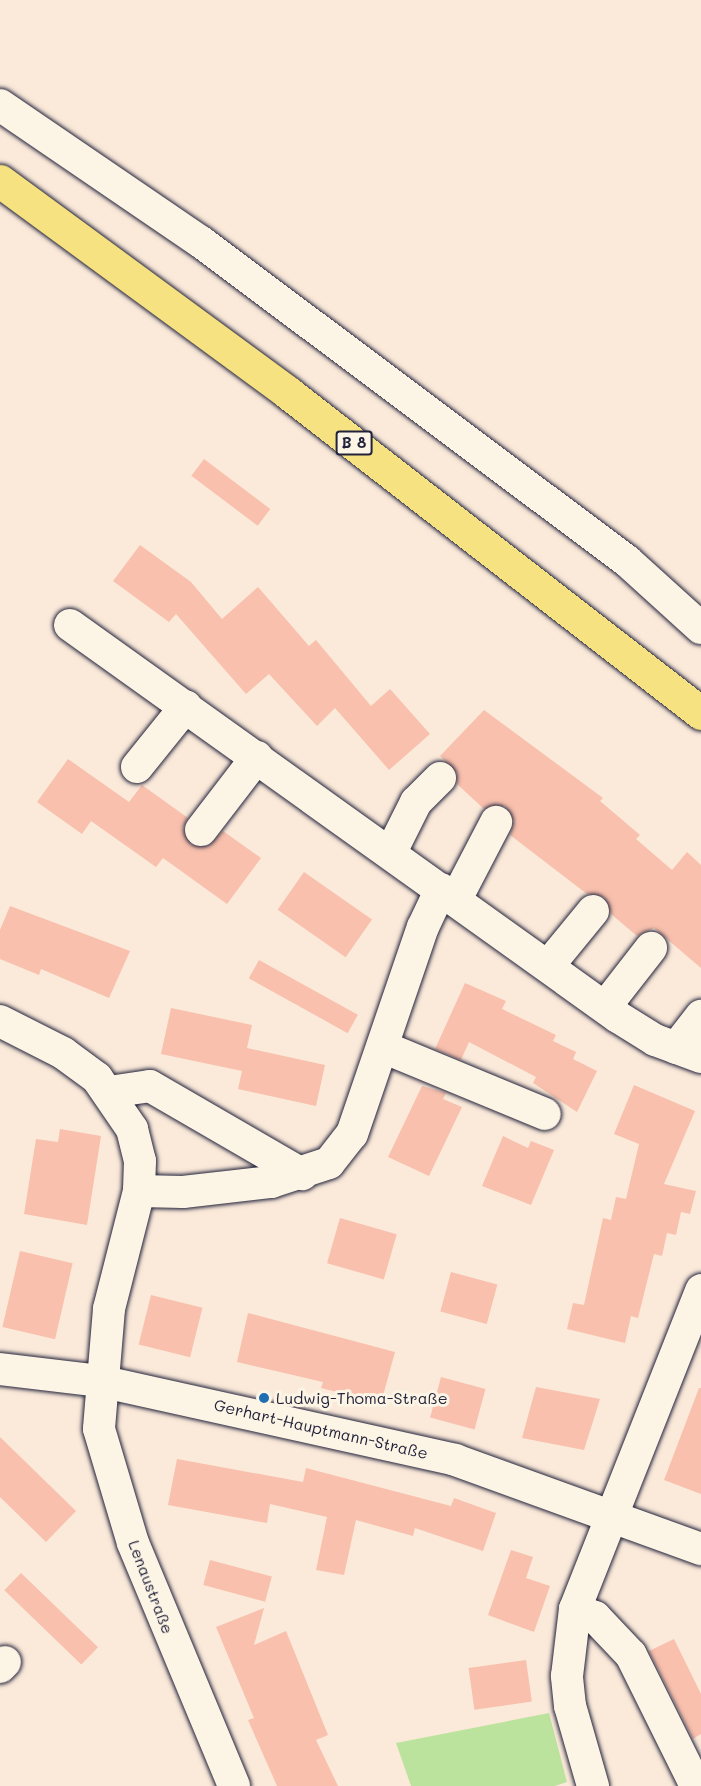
<!DOCTYPE html>
<html>
<head>
<meta charset="utf-8">
<style>
  body { margin:0 }
  #map { position:relative; width:701px; height:1786px; overflow:hidden; background:#fbeada; font-family:Mali,sans-serif }
  div>[style] { position:absolute }
  .green>* { inset:0; background:#bce39e }
  .building>* { inset:0; background:#f8c0ad; transform-origin:0 0 }
  .roads { filter:drop-shadow(0 0 2px #22223b) drop-shadow(0 0 2px #22223b) }
  .minor>* { height:32px; margin:-16px; padding:0 16px; transform-origin:16px; border-radius:16px; background:#fcf5e5 }
  .major>* { height:33px; margin:-16.5px; padding:0 16.5px; transform-origin:16.5px; border-radius:16.5px; background:#f7e281 }
  .dots>* { width:16px; height:16px; translate:-50% -50%; box-sizing:border-box; border:3px solid #fcf5e5; border-radius:50% }
  span { translate:-50% -50%; white-space:nowrap; text-align:center; line-height:1.15; -webkit-text-stroke:6px #fcf5e5; paint-order:stroke }
  .shield-label span { padding:2px 4px; background:#fcf5e5; border:2px solid; border-radius:4px; -webkit-text-stroke-width:0 }
  .shield-label { font-size:15px; color:#22223b; font-weight:700 }
  .poi-label { font-size:16px; color:#22223b }
  .left { translate:0 -50%; text-align:left }
  .street-label { font-size:16px; color:#22223b }
</style>
</head>
<body>
<div id="map">
  <div class="green">
    <i style="clip-path:polygon(549px 1713px,567px 1782px,555px 1786px,411px 1786px,396px 1743px)"></i>
  </div>
  <div class="building">
    <i style="left:204px;top:459px;width:83px;height:21px;rotate:37deg"></i>
    <i style="clip-path:polygon(140px 545px,191px 582px,222px 619px,258px 587px,309px 646px,316px 640px,371px 706px,390px 689px,430px 734px,389px 770px,335px 708px,317px 726px,269px 674px,246px 694px,176px 614px,169px 622px,113px 581px)"></i>
    <i style="clip-path:polygon(484px 710px,603px 798px,600px 801px,640px 835px,636px 839px,672px 870px,687px 852px,701px 865px,701px 968px,654px 928px,637px 936px,611px 914px,604px 897px,587px 894px,510px 835px,514px 821px,505px 806px,484px 809px,457px 784px,457px 773px,440px 756px)"></i>
    <i style="clip-path:polygon(68px 759px,129px 802px,142px 785px,188px 818px,183px 828px,191px 845px,208px 846px,223px 831px,261px 858px,227px 904px,163px 858px,156px 867px,91px 821px,82px 834px,37px 802px)"></i>
    <i style="left:304px;top:872px;width:83px;height:46px;rotate:35deg"></i>
    <i style="clip-path:polygon(10px 906px,130px 951px,109px 998px,41px 969px,39px 975px,0 959px,0 930px)"></i>
    <i style="left:259px;top:960px;width:113px;height:21px;rotate:29deg"></i>
    <i style="clip-path:polygon(465px 983px,506px 1001px,502px 1009px,556px 1035px,553px 1041px,576px 1052px,573px 1059px,597px 1071px,577px 1112px,533px 1083px,536px 1077px,469px 1042px,461px 1060px,435px 1049px)"></i>
    <i style="clip-path:polygon(171px 1008px,252px 1025px,247px 1048px,325px 1065px,316px 1106px,238px 1089px,242px 1071px,161px 1054px)"></i>
    <i style="clip-path:polygon(634px 1085px,695px 1111px,664px 1184px,696px 1191px,690px 1214px,681px 1212px,676px 1235px,667px 1233px,662px 1256px,654px 1254px,638px 1318px,631px 1316px,625px 1343px,567px 1329px,573px 1303px,584px 1305px,603px 1218px,611px 1220px,616px 1197px,626px 1199px,639px 1144px,614px 1134px)"></i>
    <i style="clip-path:polygon(422px 1086px,446px 1093px,443px 1099px,462px 1107px,429px 1176px,388px 1157px)"></i>
    <i style="clip-path:polygon(60px 1129px,101px 1136px,87px 1225px,24px 1214px,36px 1139px,58px 1142px)"></i>
    <i style="clip-path:polygon(503px 1136px,528px 1148px,531px 1141px,554px 1150px,531px 1205px,482px 1186px)"></i>
    <i style="left:340px;top:1218px;width:59px;height:47px;rotate:16deg"></i>
    <i style="left:20px;top:1251px;width:54px;height:78px;rotate:13deg"></i>
    <i style="left:451px;top:1272px;width:48px;height:41px;rotate:15deg"></i>
    <i style="left:151px;top:1295px;width:53px;height:51px;rotate:14deg"></i>
    <i style="clip-path:polygon(248px 1313px,395px 1352px,381px 1403px,321px 1388px,323px 1382px,237px 1362px)"></i>
    <i style="left:441px;top:1377px;width:46px;height:42px;rotate:15deg"></i>
    <i style="clip-path:polygon(536px 1387px,600px 1399px,584px 1450px,522px 1438px)"></i>
    <i style="clip-path:polygon(699px 1388px,701px 1388px,701px 1494px,664px 1480px)"></i>
    <i style="clip-path:polygon(0 1437px,76px 1511px,46px 1542px,0 1497px)"></i>
    <i style="clip-path:polygon(177px 1459px,303px 1482px,306px 1468px,451px 1506px,454px 1498px,496px 1513px,483px 1551px,415px 1528px,413px 1536px,356px 1520px,344px 1575px,316px 1570px,327px 1517px,270px 1504px,267px 1523px,168px 1505px)"></i>
    <i style="clip-path:polygon(511px 1550px,533px 1557px,526px 1578px,550px 1586px,534px 1632px,488px 1615px)"></i>
    <i style="left:210px;top:1560px;width:64px;height:26px;rotate:15deg"></i>
    <i style="left:21px;top:1573px;width:107px;height:24px;rotate:44deg"></i>
    <i style="clip-path:polygon(264px 1608px,254px 1645px,286px 1631px,328px 1735px,316px 1740px,338px 1786px,277px 1786px,248px 1720px,254px 1718px,216px 1627px)"></i>
    <i style="clip-path:polygon(674px 1639px,701px 1694px,701px 1734px,693px 1739px,649px 1651px)"></i>
    <i style="left:526px;top:1660px;width:42px;height:58px;rotate:82deg"></i>
  </div>
  <div class="roads">
    <div class="minor">
      <i style="left:0;top:105px;width:243px;rotate:34.3deg"></i>
      <i style="left:201px;top:242px;width:532px;rotate:36.83deg"></i>
      <i style="left:627px;top:561px;width:100px;rotate:42.2deg"></i>
      <i style="left:70px;top:625px;width:674px;rotate:35.58deg"></i>
      <i style="left:618px;top:1017px;width:44px;rotate:31.9deg"></i>
      <i style="left:655px;top:1040px;width:49px;rotate:20.3deg"></i>
      <i style="left:137px;top:767px;width:78px;rotate:-51.2deg"></i>
      <i style="left:201px;top:830px;width:92px;rotate:-52.5deg"></i>
      <i style="left:391px;top:852px;width:56px;rotate:-63.4deg"></i>
      <i style="left:416px;top:802px;width:34px;rotate:-45deg"></i>
      <i style="left:456px;top:899px;width:87px;rotate:-62.5deg"></i>
      <i style="left:548px;top:966px;width:71px;rotate:-50.7deg"></i>
      <i style="left:605px;top:1007px;width:75px;rotate:-52.1deg"></i>
      <i style="left:0;top:1021px;width:71px;rotate:26.9deg"></i>
      <i style="left:63px;top:1053px;width:42px;rotate:36.3deg"></i>
      <i style="left:97px;top:1078px;width:62px;rotate:55.5deg"></i>
      <i style="left:132px;top:1129px;width:33px;rotate:76deg"></i>
      <i style="left:140px;top:1161px;width:30px;rotate:92deg"></i>
      <i style="left:139px;top:1191px;width:122px;rotate:104.3deg"></i>
      <i style="left:109px;top:1309px;width:120px;rotate:94.8deg"></i>
      <i style="left:99px;top:1429px;width:119px;rotate:73.4deg"></i>
      <i style="left:133px;top:1543px;width:263px;rotate:67.4deg"></i>
      <i style="left:383px;top:1047px;width:175px;rotate:22.5deg"></i>
      <i style="left:676px;top:1048px;width:41px;rotate:-52deg"></i>
      <i style="left:109px;top:1092px;width:41px;rotate:-8.3deg"></i>
      <i style="left:150px;top:1086px;width:176px;rotate:30.1deg"></i>
      <i style="left:139px;top:1191px;width:44px;rotate:1.3deg"></i>
      <i style="left:183px;top:1192px;width:89px;rotate:-6.5deg"></i>
      <i style="left:271px;top:1182px;width:61px;rotate:-18.1deg"></i>
      <i style="left:329px;top:1163px;width:37px;rotate:-52deg"></i>
      <i style="left:352px;top:1134px;width:219px;rotate:-71.1deg"></i>
      <i style="left:423px;top:927px;width:42px;rotate:-64.7deg"></i>
      <i style="left:0;top:1369px;width:101px;rotate:6.8deg"></i>
      <i style="left:100px;top:1381px;width:364px;rotate:12.5deg"></i>
      <i style="left:455px;top:1460px;width:262px;rotate:19.9deg"></i>
      <i style="left:575px;top:1609px;width:22px;rotate:22deg"></i>
      <i style="left:595px;top:1617px;width:52px;rotate:46.5deg"></i>
      <i style="left:631px;top:1655px;width:140px;rotate:63.6deg"></i>
      <i style="left:0;top:1667px;width:7px;rotate:-45deg"></i>
      <i style="left:593px;top:1786px;width:83px;rotate:-106deg"></i>
      <i style="left:570px;top:1706px;width:30px;rotate:-96deg"></i>
      <i style="left:567px;top:1676px;width:67px;rotate:-83.2deg"></i>
      <i style="left:575px;top:1609px;width:343px;rotate:-68.4deg"></i>
    </div>
    <div class="major">
      <i style="left:0;top:181px;width:356px;rotate:36.3deg"></i>
      <i style="left:287px;top:392px;width:524px;rotate:37.79deg"></i>
    </div>
  </div>
  <div class="dots">
    <i style="left:264px;top:1398px;background:#1f6fb2"></i>
  </div>
  <div class="shield-label">
    <span style="left:354px;top:443px">B 8</span>
  </div>
  <div class="poi-label">
    <span class="left" style="left:276px;top:1398px">Ludwig-Thoma-Straße</span>
  </div>
  <div class="street-label">
    <span style="left:321px;top:1429px;rotate:13deg">Gerhart-Hauptmann-Straße</span>
    <span style="left:151px;top:1587px;rotate:69deg">Lenaustraße</span>
  </div>
</div>
</body>
</html>
